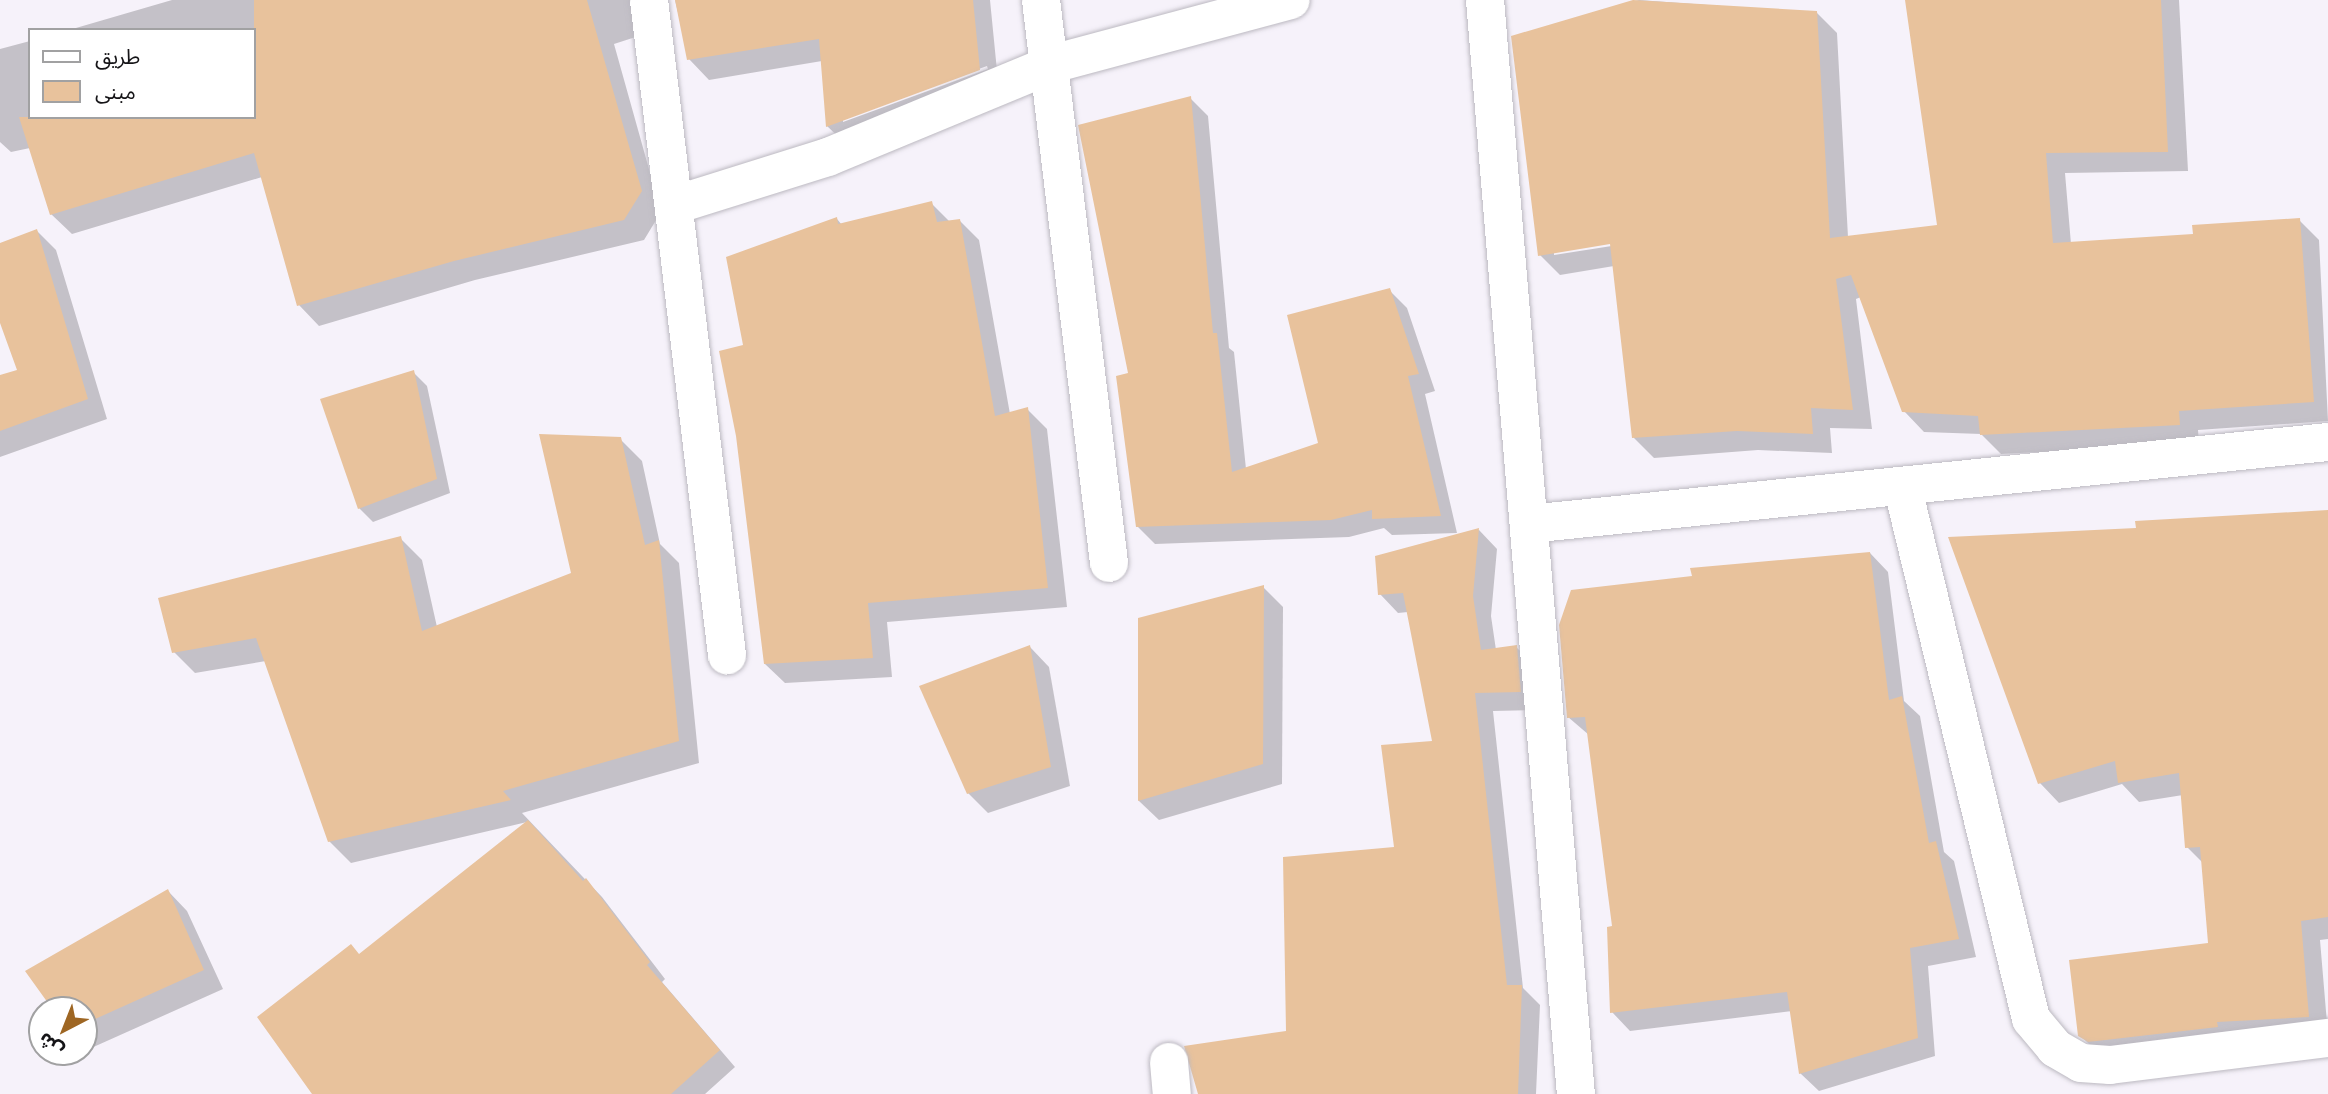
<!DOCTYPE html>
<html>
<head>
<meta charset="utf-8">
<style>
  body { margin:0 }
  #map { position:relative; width:2328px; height:1094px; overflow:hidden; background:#f6f2fa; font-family:"Golos Text","Noto Sans Arabic",sans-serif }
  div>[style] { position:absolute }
  .shadow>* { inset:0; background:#0003 }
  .building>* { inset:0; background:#e8c29c }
  .roads { filter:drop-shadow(0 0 2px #bcb9c1) drop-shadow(0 0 2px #bcb9c1) }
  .minor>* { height:38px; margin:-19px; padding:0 19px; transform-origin:19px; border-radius:19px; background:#fff }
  span { translate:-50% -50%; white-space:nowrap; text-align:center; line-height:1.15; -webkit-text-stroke:5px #fff; paint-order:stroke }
  .legend { position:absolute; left:28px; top:28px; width:228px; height:91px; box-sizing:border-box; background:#fff; border:2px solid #a1a1a2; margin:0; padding:9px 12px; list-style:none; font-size:21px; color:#151417 }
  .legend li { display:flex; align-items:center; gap:14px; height:35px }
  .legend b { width:35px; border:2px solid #a1a1a2 }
  .north { position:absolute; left:28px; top:996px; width:70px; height:70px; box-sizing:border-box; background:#fff; border:2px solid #a1a1a2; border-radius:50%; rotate:222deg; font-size:19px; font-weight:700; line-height:28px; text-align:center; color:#151417 }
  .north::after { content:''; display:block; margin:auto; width:24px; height:32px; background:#9e6623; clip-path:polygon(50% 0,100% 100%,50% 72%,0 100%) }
</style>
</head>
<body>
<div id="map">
  <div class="shadow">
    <i style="clip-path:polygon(172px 0,664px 0,648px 33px,614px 44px,661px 212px,644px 240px,475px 280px,319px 326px,299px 305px,262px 177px,72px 234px,51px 214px,30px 148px,11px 152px,0 142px,0 49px,30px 41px,30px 117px,254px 117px,254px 30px,69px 30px)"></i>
    <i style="clip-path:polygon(evenodd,675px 0,990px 0,999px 91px,848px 146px,827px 126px,822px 61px,709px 80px,689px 59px,675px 0,987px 66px,988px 69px,843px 122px,843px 119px,987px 66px)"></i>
    <i style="clip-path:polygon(evenodd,1639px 0,1817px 13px,1837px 33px,1848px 237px,1939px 226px,1907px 0,2179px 0,2188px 171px,2065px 173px,2071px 244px,2195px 236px,2299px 220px,2319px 240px,2328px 421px,2198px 430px,2199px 444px,2001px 454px,1981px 434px,1924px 432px,1904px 411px,1861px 297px,1856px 299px,1872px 429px,1830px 428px,1832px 453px,1758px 450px,1654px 458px,1634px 438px,1614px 266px,1560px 275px,1540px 255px,1512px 37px,1639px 0,1618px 241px,1618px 245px,1554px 255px,1554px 251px,1618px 241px)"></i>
    <i style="clip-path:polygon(1190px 98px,1208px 116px,1229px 348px,1234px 352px,1246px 469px,1320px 444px,1389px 290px,1407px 308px,1435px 391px,1425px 394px,1457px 533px,1392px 535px,1384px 528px,1349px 537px,1155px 544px,1137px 526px,1130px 374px)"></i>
    <i style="clip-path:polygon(931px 203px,950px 222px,960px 221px,979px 240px,1010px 414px,1027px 409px,1047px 429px,1067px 607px,887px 622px,892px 677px,785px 683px,765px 664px,745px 347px,837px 219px,842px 225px)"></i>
    <i style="clip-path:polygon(37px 231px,56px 250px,107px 419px,0 457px,0 377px,19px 371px,0 318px,0 245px)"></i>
    <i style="clip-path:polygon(413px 372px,427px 386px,450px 493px,373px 522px,359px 508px)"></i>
    <i style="clip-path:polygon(620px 439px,642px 461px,660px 544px,679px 563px,699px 763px,522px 813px,602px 897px,665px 979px,662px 982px,735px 1067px,705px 1094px,316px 1094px,360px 955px,527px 822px,351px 863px,329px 841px,266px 661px,195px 673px,174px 652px,400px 538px,422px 560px,437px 627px,573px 574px)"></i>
    <i style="clip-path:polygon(2328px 512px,2328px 939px,2320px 940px,2328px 1035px,2100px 1055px,2080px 1035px,2210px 945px,2203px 863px,2187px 847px,2183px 795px,2139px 802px,2122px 784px,2059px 803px,2040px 783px,2138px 530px)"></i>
    <i style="clip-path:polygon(1479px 530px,1497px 549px,1491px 616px,1496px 650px,1516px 647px,1535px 665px,1538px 710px,1493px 711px,1523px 988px,1540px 1005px,1536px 1094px,1200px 1094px,1288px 1032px,1396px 849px,1434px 743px,1408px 612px,1398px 613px,1380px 594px,1377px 557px)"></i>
    <i style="clip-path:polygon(1870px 553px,1888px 572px,1904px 701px,1920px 716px,1944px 852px,1954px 861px,1976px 957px,1928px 966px,1935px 1056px,1819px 1091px,1800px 1073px,1792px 1011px,1630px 1031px,1612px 1012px,1613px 927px,1589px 735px,1568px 717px)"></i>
    <i style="clip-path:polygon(1263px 587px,1283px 607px,1282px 784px,1159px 820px,1139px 801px,1140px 620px)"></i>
    <i style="clip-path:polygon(1030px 647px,1049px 667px,1070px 786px,988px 813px,968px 793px)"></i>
    <i style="clip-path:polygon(168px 891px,187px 911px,223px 989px,89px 1049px,84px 1044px,84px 1010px,55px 1010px)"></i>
  </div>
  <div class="building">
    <i style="clip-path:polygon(254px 0,587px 0,642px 191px,624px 220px,454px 261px,297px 306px,254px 153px,50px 215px,19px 117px,254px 117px)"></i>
    <i style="clip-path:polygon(675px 0,973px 0,980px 70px,826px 127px,819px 39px,687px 60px)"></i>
    <i style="clip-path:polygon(1633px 0,1817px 11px,1830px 238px,1937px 225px,1905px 0,2161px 0,2168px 152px,2046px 153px,2053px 243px,2193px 234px,2192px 225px,2300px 218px,2314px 402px,2179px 411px,2180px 425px,1980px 435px,1978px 416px,1902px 412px,1851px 275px,1836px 279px,1853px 410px,1811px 408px,1813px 434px,1737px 431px,1632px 438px,1610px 244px,1538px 256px,1511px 36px)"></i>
    <i style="clip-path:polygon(1191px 96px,1213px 333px,1217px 333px,1232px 472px,1318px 443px,1287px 315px,1390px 288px,1419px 374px,1408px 376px,1441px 516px,1372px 519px,1372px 510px,1331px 520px,1136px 527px,1116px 376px,1128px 373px,1078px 125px)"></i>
    <i style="clip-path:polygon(932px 201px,937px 222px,960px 219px,995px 416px,1028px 407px,1048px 588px,868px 603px,873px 658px,764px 664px,736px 436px,719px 351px,743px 345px,726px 257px,837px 217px,838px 224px)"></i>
    <i style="clip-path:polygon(37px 229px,88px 399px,0 431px,0 375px,17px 370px,0 323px,0 243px)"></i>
    <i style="clip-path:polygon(414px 370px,437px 479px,358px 509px,320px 399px)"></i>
    <i style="clip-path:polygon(539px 434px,621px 437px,645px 545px,659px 540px,679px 741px,503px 791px,511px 800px,328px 842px,256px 638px,172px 653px,158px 598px,401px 536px,422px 631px,571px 573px)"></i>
    <i style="clip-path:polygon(2328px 510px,2328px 917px,2301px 921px,2309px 1017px,2217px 1022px,2218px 1027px,2088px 1042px,2078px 1036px,2069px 960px,2208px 943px,2200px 847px,2185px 848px,2179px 773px,2118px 783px,2115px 761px,2038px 784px,1948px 537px,2136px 528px,2135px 521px)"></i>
    <i style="clip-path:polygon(1479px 528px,1473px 596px,1481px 650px,1517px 645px,1521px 692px,1475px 693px,1507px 985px,1522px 985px,1518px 1094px,1198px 1094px,1184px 1046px,1286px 1031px,1283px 857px,1394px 847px,1381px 745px,1432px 741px,1403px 593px,1378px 595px,1375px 556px)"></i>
    <i style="clip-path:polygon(1870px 552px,1889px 700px,1902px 696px,1929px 843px,1936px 841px,1959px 939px,1910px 948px,1918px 1038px,1799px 1074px,1787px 992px,1610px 1013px,1607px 927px,1612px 926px,1585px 717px,1567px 718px,1559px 625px,1571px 590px,1692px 576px,1690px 568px)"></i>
    <i style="clip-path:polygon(1264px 585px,1263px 764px,1138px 801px,1138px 618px)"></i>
    <i style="clip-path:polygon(1030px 645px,1051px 767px,967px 794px,919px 686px)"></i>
    <i style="clip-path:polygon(528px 820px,583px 881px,586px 878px,650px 962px,647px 965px,720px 1050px,671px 1094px,312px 1094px,257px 1017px,351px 944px,359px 954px)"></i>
    <i style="clip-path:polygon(168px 889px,204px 970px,84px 1024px,84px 1010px,53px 1010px,25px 971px)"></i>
  </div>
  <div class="roads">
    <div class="minor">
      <i style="left:649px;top:0;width:660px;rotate:83.21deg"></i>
      <i style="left:1041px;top:0;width:567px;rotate:83.11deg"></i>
      <i style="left:1485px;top:0;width:1098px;rotate:85.25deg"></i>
      <i style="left:675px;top:205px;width:160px;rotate:-17.4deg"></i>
      <i style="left:828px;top:157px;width:243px;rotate:-22.5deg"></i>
      <i style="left:1052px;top:64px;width:247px;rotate:-15deg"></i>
      <i style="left:1903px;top:489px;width:545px;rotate:76.42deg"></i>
      <i style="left:2031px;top:1019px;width:38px;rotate:50deg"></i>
      <i style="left:2055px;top:1048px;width:30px;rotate:30deg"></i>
      <i style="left:2081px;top:1063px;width:29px;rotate:4deg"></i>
      <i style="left:2110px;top:1065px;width:220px;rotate:-7.1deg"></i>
      <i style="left:1529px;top:524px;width:803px;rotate:-5.86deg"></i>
      <i style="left:1169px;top:1062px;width:32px;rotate:85deg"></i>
    </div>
  </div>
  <ul class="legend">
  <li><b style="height:9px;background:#fff"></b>طريق</li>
  <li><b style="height:19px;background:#e8c29c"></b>مبنى</li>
  </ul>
  <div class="north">ش</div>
</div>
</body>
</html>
